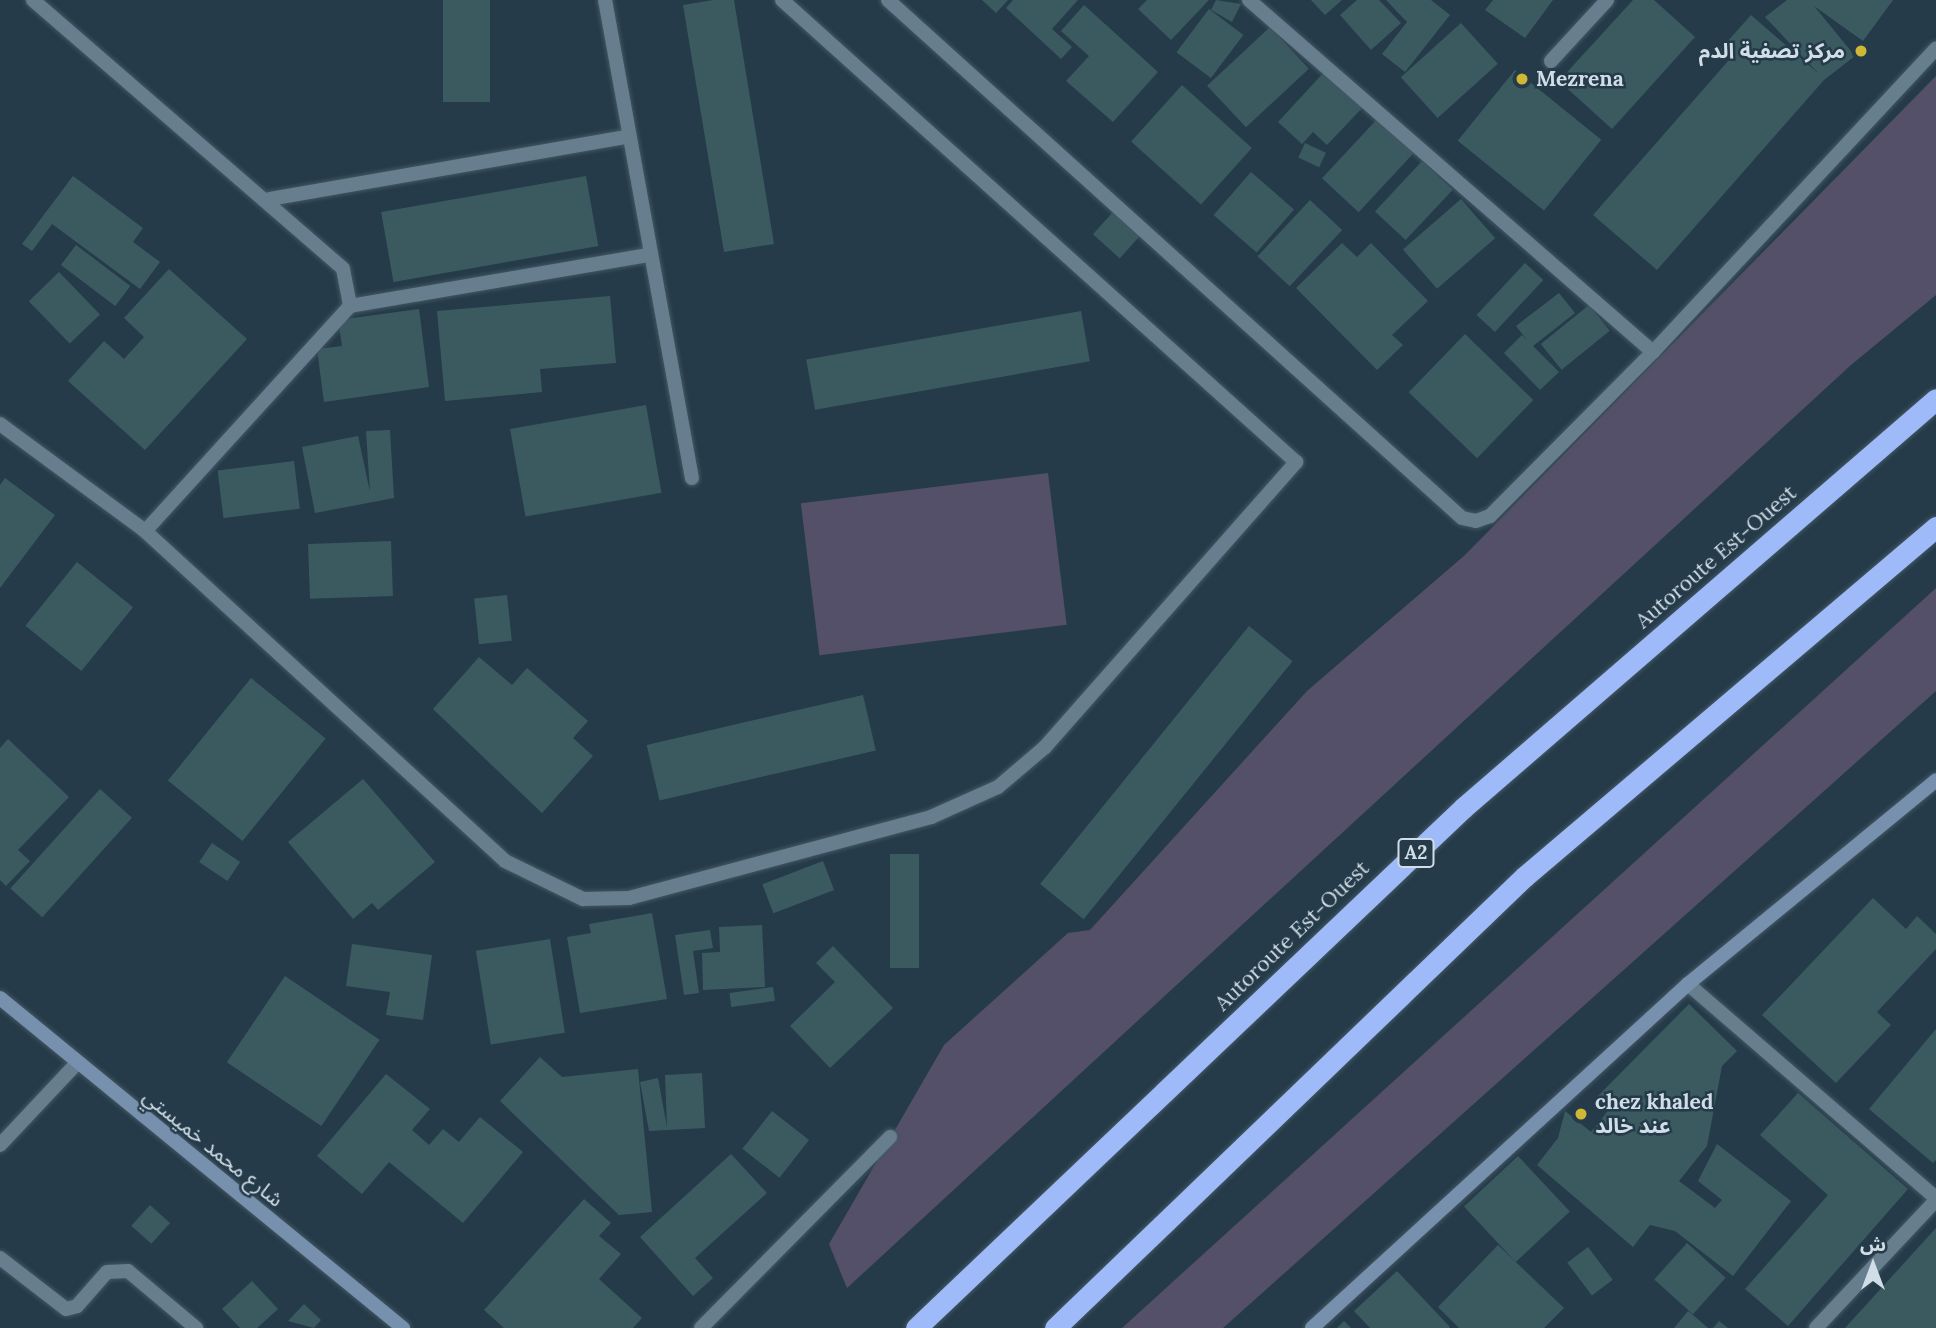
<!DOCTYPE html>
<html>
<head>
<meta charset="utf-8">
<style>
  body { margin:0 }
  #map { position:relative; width:1936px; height:1328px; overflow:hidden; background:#253b49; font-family:Lora,"Noto Sans Arabic",serif }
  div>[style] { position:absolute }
  .green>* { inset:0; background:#55506a; transform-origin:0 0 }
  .building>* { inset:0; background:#3b5a60; transform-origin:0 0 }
  .roads { filter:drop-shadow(0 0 2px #435763) drop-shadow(0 0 2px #435763) }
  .street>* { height:14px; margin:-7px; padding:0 7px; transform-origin:7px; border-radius:7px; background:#667e8e }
  .secondary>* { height:14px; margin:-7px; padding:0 7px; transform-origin:7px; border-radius:7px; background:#7790ae }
  .highway>* { height:21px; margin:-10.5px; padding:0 10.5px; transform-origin:10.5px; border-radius:10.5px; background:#9ebaf9 }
  .dots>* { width:19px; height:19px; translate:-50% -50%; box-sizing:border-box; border:4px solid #253b49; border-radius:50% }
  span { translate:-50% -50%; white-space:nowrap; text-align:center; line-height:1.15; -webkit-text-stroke:5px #253b49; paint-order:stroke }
  .shield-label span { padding:2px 5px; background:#253b49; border:2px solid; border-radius:5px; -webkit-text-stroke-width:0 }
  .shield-label { font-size:19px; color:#d1dee7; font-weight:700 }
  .poi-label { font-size:21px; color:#d1dee7; font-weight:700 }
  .right { translate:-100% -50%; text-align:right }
  .left { translate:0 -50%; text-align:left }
  .street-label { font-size:21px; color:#d1dee7 }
  .north { position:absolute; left:1838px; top:1230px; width:70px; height:70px; -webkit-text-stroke:5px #253b49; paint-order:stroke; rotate:0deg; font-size:19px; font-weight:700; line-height:28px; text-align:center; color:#d1dee7 }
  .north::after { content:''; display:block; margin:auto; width:24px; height:32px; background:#d1dee7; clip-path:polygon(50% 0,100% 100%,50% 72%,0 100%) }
</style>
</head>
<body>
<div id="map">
  <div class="green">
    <i style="clip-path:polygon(1936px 76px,1936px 295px,1851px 365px,847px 1288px,829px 1244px,944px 1045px,1068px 933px,1090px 930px,1307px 691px,1465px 555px)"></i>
    <i style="left:1048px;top:473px;width:153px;height:249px;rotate:83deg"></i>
    <i style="clip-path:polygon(1936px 588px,1936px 691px,1223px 1328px,1122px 1328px)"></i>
  </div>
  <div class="building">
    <i style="left:443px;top:0;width:47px;height:102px"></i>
    <i style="clip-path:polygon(713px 0,734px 0,774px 244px,724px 252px,683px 5px)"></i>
    <i style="clip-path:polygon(982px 0,1008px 0,996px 13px)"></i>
    <i style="clip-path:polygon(1013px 0,1078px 0,1052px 29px,1072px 47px,1061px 59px,1006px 8px)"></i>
    <i style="clip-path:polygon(1147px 0,1209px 0,1171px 40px,1138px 9px)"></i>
    <i style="clip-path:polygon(1216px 0,1241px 4px,1232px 22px,1211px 10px)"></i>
    <i style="clip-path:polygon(1311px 0,1342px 0,1325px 15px)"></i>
    <i style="clip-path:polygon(1357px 0,1379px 0,1401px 23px,1371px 50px,1340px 15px)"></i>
    <i style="clip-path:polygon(1386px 0,1431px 0,1450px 15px,1405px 72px,1382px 54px,1407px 22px)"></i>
    <i style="clip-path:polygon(1493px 0,1553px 0,1525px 38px,1485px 10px)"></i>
    <i style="clip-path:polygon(1633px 0,1654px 0,1695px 37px,1612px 129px,1559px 81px)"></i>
    <i style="clip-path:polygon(1787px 0,1893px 0,1863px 41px,1814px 6px,1855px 56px,1824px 80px,1657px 270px,1593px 215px,1729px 60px,1719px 51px,1751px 15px,1819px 74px,1765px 17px)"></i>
    <i style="clip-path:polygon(1084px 5px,1158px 72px,1113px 122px,1066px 81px,1089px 56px,1061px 31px)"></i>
    <i style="left:1209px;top:9px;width:43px;height:54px;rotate:37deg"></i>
    <i style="left:1461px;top:23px;width:55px;height:81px;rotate:48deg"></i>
    <i style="left:1270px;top:27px;width:57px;height:86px;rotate:47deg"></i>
    <i style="clip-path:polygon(1327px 69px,1365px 105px,1327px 145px,1313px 132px,1302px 144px,1278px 122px)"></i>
    <i style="left:1515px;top:70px;width:111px;height:91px;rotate:39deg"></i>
    <i style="left:1182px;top:85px;width:94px;height:76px;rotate:42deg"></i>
    <i style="left:1380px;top:116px;width:50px;height:85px;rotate:43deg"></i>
    <i style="left:1305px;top:143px;width:23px;height:16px;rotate:25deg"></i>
    <i style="left:1422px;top:161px;width:42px;height:69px;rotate:43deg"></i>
    <i style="left:1251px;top:172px;width:57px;height:57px;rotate:41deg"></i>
    <i style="clip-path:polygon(73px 176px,143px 228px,133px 242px,160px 262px,140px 289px,52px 224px,32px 251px,22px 244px)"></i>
    <i style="left:586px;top:176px;width:71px;height:208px;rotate:80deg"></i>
    <i style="left:1461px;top:199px;width:52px;height:77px;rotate:49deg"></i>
    <i style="left:1310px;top:200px;width:44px;height:77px;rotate:43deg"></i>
    <i style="left:1113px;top:212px;width:36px;height:30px;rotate:42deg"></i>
    <i style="clip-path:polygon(1342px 243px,1357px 257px,1371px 243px,1428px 301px,1392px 335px,1403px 345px,1377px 370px,1296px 288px)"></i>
    <i style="left:76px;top:245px;width:68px;height:25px;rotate:37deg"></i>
    <i style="left:1525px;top:263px;width:25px;height:71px;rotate:43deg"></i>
    <i style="clip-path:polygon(169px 269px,247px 339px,145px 450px,68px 381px,104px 341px,124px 359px,144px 337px,124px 318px)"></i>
    <i style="left:59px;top:272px;width:59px;height:42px;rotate:46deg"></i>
    <i style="clip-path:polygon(1559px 293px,1575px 313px,1533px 346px,1559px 372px,1540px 390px,1504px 353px,1522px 335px,1527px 340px,1516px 326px)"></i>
    <i style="clip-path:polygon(610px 296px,616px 363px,540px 369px,542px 392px,445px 401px,437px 311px)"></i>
    <i style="left:1589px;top:305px;width:33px;height:62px;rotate:51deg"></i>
    <i style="clip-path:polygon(419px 309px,429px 387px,324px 402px,317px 349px,342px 346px,338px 320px)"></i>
    <i style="left:1081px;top:311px;width:51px;height:279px;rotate:80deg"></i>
    <i style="left:1465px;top:334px;width:95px;height:81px;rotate:44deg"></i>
    <i style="left:646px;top:405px;width:89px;height:138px;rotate:80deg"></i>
    <i style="clip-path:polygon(390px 430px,394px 498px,315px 513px,302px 447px,358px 436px,370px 492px,366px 431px)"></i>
    <i style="left:294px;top:461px;width:48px;height:77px;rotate:83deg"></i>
    <i style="clip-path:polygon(5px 478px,55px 515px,0 588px,0 485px)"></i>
    <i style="left:391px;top:541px;width:55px;height:83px;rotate:88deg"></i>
    <i style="left:77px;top:562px;width:72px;height:82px;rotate:39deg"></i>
    <i style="left:507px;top:595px;width:46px;height:33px;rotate:84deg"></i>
    <i style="left:1249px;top:626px;width:56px;height:332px;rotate:39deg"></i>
    <i style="clip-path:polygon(479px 657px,512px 685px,527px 668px,588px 721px,573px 738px,593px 756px,542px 813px,433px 709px)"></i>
    <i style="left:251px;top:678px;width:96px;height:132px;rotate:39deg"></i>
    <i style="left:863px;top:695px;width:57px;height:222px;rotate:77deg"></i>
    <i style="clip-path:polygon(8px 739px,69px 797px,18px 850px,30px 861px,6px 886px,0 880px,0 748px)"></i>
    <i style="clip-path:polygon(363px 779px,435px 862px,378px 910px,372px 903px,353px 919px,288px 842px)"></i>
    <i style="left:100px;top:789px;width:43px;height:134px;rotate:42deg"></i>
    <i style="left:212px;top:843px;width:34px;height:23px;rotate:34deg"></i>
    <i style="left:890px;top:854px;width:29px;height:114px"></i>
    <i style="left:823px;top:861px;width:31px;height:65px;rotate:69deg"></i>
    <i style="clip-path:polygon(1873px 898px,1906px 929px,1917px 916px,1936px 934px,1936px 949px,1877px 1012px,1891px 1025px,1836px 1083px,1762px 1015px)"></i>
    <i style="clip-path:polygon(652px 913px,667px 999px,580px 1013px,567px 937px,591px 933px,589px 924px)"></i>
    <i style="clip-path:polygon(762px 925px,765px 987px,703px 990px,702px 953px,720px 952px,719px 927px)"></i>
    <i style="clip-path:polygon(710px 930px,713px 948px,693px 951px,699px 993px,684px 995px,675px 935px)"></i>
    <i style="left:550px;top:939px;width:95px;height:75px;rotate:81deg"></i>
    <i style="clip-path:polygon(352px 944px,432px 955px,423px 1020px,386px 1015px,390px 992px,346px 986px)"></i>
    <i style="clip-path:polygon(833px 946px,893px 1008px,830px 1068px,790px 1026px,835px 982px,816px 963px)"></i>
    <i style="left:285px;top:976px;width:114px;height:104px;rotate:34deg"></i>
    <i style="left:773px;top:987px;width:14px;height:44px;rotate:82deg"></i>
    <i style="clip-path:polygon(1689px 1004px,1737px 1051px,1722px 1066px,1707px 1146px,1679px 1181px,1715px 1208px,1722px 1200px,1698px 1181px,1717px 1144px,1791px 1201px,1733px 1276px,1675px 1231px,1650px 1225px,1633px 1247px,1537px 1165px,1558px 1138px,1565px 1111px,1591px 1132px,1611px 1107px,1598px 1096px)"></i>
    <i style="clip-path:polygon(1936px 1029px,1936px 1160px,1933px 1163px,1869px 1109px)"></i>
    <i style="clip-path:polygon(540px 1057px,562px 1077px,638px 1069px,652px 1212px,619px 1215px,500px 1101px)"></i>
    <i style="clip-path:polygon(702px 1073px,705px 1128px,649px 1131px,640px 1082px,658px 1078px,667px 1127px,665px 1075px)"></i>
    <i style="clip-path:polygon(386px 1074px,430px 1109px,412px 1130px,429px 1145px,443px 1129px,459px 1142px,480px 1117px,523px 1152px,463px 1223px,389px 1162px,362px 1194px,317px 1156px)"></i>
    <i style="clip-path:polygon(1798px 1093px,1908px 1189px,1788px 1326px,1745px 1289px,1828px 1195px,1760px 1135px)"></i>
    <i style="left:772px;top:1111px;width:47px;height:48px;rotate:38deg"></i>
    <i style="clip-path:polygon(731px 1154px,767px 1193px,695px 1258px,713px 1278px,693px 1296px,640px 1237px)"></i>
    <i style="left:1518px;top:1156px;width:76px;height:74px;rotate:47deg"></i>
    <i style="clip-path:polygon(584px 1199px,611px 1223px,599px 1236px,621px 1254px,599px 1279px,642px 1318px,633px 1328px,504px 1328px,484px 1310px)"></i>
    <i style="left:150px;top:1205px;width:27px;height:28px;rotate:42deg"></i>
    <i style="clip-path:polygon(1936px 1228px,1936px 1328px,1845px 1328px)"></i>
    <i style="left:1687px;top:1243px;width:52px;height:49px;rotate:42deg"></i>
    <i style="clip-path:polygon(1498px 1245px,1564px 1308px,1544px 1328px,1459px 1328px,1438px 1307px)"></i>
    <i style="left:1588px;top:1247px;width:41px;height:26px;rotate:53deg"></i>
    <i style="clip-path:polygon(1397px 1271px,1450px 1327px,1449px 1328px,1370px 1328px,1354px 1311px)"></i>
    <i style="clip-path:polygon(252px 1281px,278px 1309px,257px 1328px,240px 1328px,222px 1309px)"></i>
    <i style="clip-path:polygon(304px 1304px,321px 1320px,314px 1328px,288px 1321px)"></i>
    <i style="clip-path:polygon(1688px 1311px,1693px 1315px,1708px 1328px,1674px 1328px)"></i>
    <i style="clip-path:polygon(1344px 1321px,1351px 1328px,1337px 1328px)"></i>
    <i style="clip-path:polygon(1719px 1321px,1728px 1328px,1713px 1328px)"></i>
  </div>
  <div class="roads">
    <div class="street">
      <i style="left:33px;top:0;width:410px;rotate:40.9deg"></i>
      <i style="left:343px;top:269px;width:38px;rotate:79deg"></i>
      <i style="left:350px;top:306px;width:304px;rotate:132.3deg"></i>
      <i style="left:145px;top:531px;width:488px;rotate:42.5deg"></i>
      <i style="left:505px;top:861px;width:87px;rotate:26deg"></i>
      <i style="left:583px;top:899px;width:46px;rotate:-1.2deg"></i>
      <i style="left:629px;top:898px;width:313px;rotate:-15deg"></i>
      <i style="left:931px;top:817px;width:73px;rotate:-24.1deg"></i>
      <i style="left:998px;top:787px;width:62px;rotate:-40.4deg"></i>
      <i style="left:1045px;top:747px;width:380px;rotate:-48.6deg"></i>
      <i style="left:1296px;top:462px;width:691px;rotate:-138.05deg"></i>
      <i style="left:605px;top:0;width:486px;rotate:79.7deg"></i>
      <i style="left:888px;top:0;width:773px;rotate:42.06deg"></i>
      <i style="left:1462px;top:518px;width:14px;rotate:12deg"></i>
      <i style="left:1476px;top:521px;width:15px;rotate:-20deg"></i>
      <i style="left:1490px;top:516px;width:231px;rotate:-45.2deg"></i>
      <i style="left:1653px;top:352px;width:415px;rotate:-47deg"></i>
      <i style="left:1249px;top:0;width:536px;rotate:41.07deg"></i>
      <i style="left:1551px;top:61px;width:83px;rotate:-47.4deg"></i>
      <i style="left:270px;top:199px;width:362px;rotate:-9.9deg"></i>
      <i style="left:350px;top:306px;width:303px;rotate:-9.7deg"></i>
      <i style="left:0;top:424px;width:180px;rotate:36.4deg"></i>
      <i style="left:1688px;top:984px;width:328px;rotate:40.8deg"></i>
      <i style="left:0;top:1145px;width:111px;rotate:-46.8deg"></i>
      <i style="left:0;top:1258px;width:83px;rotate:37.7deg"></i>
      <i style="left:66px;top:1309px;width:11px;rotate:-15deg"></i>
      <i style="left:77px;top:1306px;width:45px;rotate:-48.6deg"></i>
      <i style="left:107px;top:1272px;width:21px;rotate:-3deg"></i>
      <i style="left:128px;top:1271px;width:89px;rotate:40deg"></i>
      <i style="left:701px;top:1328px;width:269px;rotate:-45.3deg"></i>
      <i style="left:1816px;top:1328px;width:175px;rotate:-46.8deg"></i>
    </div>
    <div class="secondary">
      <i style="left:0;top:998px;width:521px;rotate:39.31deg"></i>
      <i style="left:1312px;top:1328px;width:510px;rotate:-42.46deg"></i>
      <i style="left:1688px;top:984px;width:321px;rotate:-39.4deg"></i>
    </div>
    <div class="highway">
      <i style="left:916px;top:1328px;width:755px;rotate:-43.55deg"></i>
      <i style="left:1463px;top:808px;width:625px;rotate:-40.85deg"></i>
      <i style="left:1055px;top:1328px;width:651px;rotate:-43.88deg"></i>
      <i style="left:1524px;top:877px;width:541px;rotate:-40.35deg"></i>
    </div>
  </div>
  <div class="dots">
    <i style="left:1861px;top:51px;background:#d1b736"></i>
    <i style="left:1522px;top:79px;background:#d1b736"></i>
    <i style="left:1581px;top:1114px;background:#d1b736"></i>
  </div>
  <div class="shield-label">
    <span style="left:1416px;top:853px">A2</span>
  </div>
  <div class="poi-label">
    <span class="right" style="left:1845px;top:51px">مركز تصفية الدم</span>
    <span class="left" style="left:1536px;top:79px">Mezrena</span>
    <span class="left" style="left:1595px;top:1114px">chez khaled<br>عند خالد</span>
  </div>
  <div class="street-label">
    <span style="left:1716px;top:557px;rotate:-41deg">Autoroute Est-Ouest</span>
    <span style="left:1292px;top:936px;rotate:-44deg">Autoroute Est-Ouest</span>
    <span style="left:213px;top:1148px;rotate:39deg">شارع محمد خميستي</span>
  </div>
  <div class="north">ش</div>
</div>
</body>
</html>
